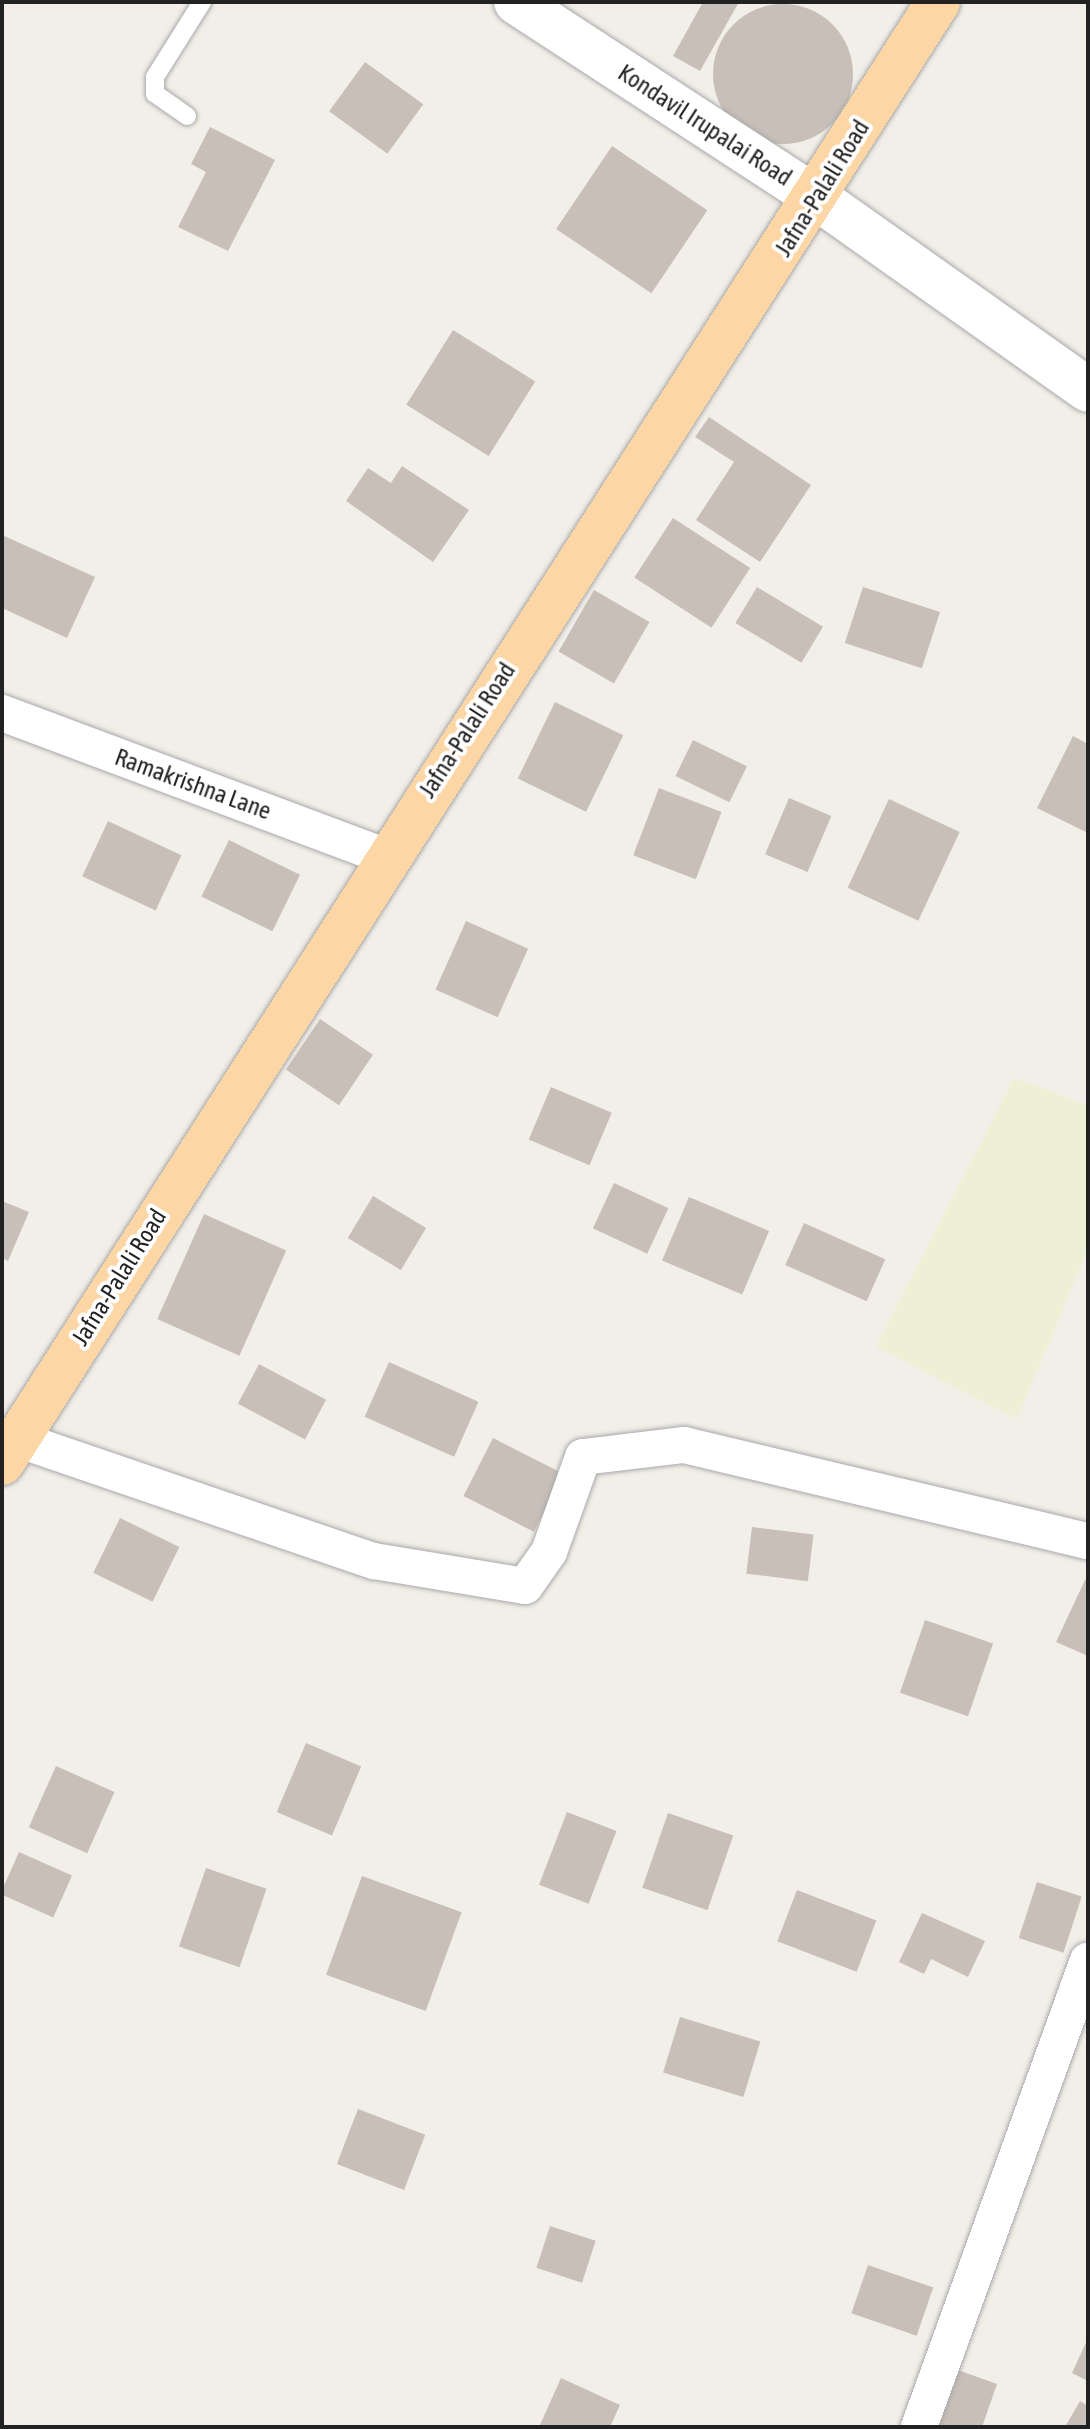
<!DOCTYPE html>
<html>
<head>
<meta charset="utf-8">
<style>
  body { margin:0 }
  #map { position:relative; width:1090px; height:2429px; overflow:hidden; background:#f2efe9; font-family:"Asap Condensed",sans-serif }
  div>[style] { position:absolute }
  .farmland>* { inset:0; background:#eef0d5 }
  .building>* { inset:0; background:#c7bfb8; transform-origin:0 0 }
  .round { border-radius:50% }
  .roads { filter:drop-shadow(0 0 2px #a9a9a9) drop-shadow(0 0 2px #a9a9a9) }
  .service>* { height:18px; margin:-9px; padding:0 9px; transform-origin:9px; border-radius:9px; background:#fff }
  .minor>* { height:36px; margin:-18px; padding:0 18px; transform-origin:18px; border-radius:18px; background:#fff }
  .tertiary>* { height:44px; margin:-22px; padding:0 22px; transform-origin:22px; border-radius:22px; background:#fff }
  .primary>* { height:44px; margin:-22px; padding:0 22px; transform-origin:22px; border-radius:22px; background:#fcd6a4 }
  span { translate:-50% -50%; white-space:nowrap; text-align:center; line-height:1.15; -webkit-text-stroke:8px #fff; paint-order:stroke }
  .street-label { font-size:24px; color:#222 }
  .frame { position:absolute; inset:0; border:4px solid #222; pointer-events:none }
</style>
</head>
<body>
<div id="map">
  <div class="farmland">
    <i style="clip-path:polygon(1014px 1078px,1088px 1105px,1088px 1249px,1017px 1419px,876px 1347px)"></i>
  </div>
  <div class="building">
    <i style="clip-path:polygon(703px 2px,739px 2px,700px 71px,673px 56px)"></i>
    <i class="round" style="left:713px;top:4px;width:140px;height:140px"></i>
    <i style="left:365px;top:62px;width:72px;height:61px;rotate:36deg"></i>
    <i style="clip-path:polygon(210px 127px,275px 160px,228px 251px,178px 227px,206px 172px,191px 164px)"></i>
    <i style="left:612px;top:146px;width:115px;height:100px;rotate:34deg"></i>
    <i style="left:453px;top:330px;width:97px;height:88px;rotate:32deg"></i>
    <i style="clip-path:polygon(709px 417px,811px 485px,760px 562px,696px 520px,734px 462px,695px 437px)"></i>
    <i style="clip-path:polygon(402px 466px,469px 510px,433px 562px,346px 501px,368px 468px,391px 483px)"></i>
    <i style="left:673px;top:518px;width:92px;height:71px;rotate:33deg"></i>
    <i style="clip-path:polygon(2px 535px,95px 577px,67px 638px,2px 608px)"></i>
    <i style="left:757px;top:587px;width:77px;height:42px;rotate:31deg"></i>
    <i style="left:863px;top:587px;width:81px;height:59px;rotate:18deg"></i>
    <i style="left:594px;top:590px;width:64px;height:71px;rotate:30deg"></i>
    <i style="left:555px;top:702px;width:76px;height:85px;rotate:26deg"></i>
    <i style="clip-path:polygon(1073px 736px,1088px 744px,1088px 833px,1037px 808px)"></i>
    <i style="left:693px;top:740px;width:60px;height:40px;rotate:26deg"></i>
    <i style="left:659px;top:788px;width:67px;height:72px;rotate:21deg"></i>
    <i style="left:789px;top:798px;width:46px;height:61px;rotate:23deg"></i>
    <i style="left:889px;top:799px;width:78px;height:98px;rotate:25deg"></i>
    <i style="left:108px;top:821px;width:81px;height:61px;rotate:25deg"></i>
    <i style="left:229px;top:840px;width:79px;height:63px;rotate:26deg"></i>
    <i style="left:466px;top:921px;width:68px;height:75px;rotate:24deg"></i>
    <i style="left:320px;top:1019px;width:64px;height:61px;rotate:34deg"></i>
    <i style="left:551px;top:1087px;width:66px;height:57px;rotate:23deg"></i>
    <i style="left:614px;top:1183px;width:60px;height:50px;rotate:25deg"></i>
    <i style="left:373px;top:1196px;width:62px;height:49px;rotate:31deg"></i>
    <i style="left:689px;top:1197px;width:87px;height:69px;rotate:23deg"></i>
    <i style="clip-path:polygon(2px 1201px,29px 1212px,8px 1261px,2px 1258px)"></i>
    <i style="left:204px;top:1214px;width:90px;height:115px;rotate:24deg"></i>
    <i style="left:804px;top:1223px;width:89px;height:46px;rotate:24deg"></i>
    <i style="left:389px;top:1362px;width:98px;height:60px;rotate:24deg"></i>
    <i style="left:259px;top:1364px;width:76px;height:45px;rotate:28deg"></i>
    <i style="left:493px;top:1438px;width:79px;height:65px;rotate:27deg"></i>
    <i style="left:120px;top:1518px;width:66px;height:61px;rotate:26deg"></i>
    <i style="left:752px;top:1527px;width:62px;height:47px;rotate:7deg"></i>
    <i style="clip-path:polygon(1085px 1580px,1088px 1581px,1088px 1656px,1056px 1642px)"></i>
    <i style="left:925px;top:1620px;width:72px;height:77px;rotate:19deg"></i>
    <i style="left:306px;top:1743px;width:60px;height:75px;rotate:23deg"></i>
    <i style="left:56px;top:1766px;width:64px;height:67px;rotate:24deg"></i>
    <i style="left:567px;top:1812px;width:53px;height:78px;rotate:21deg"></i>
    <i style="left:668px;top:1813px;width:69px;height:79px;rotate:19deg"></i>
    <i style="left:19px;top:1852px;width:58px;height:46px;rotate:24deg"></i>
    <i style="left:206px;top:1868px;width:64px;height:83px;rotate:19deg"></i>
    <i style="left:362px;top:1876px;width:106px;height:105px;rotate:20deg"></i>
    <i style="left:1037px;top:1882px;width:47px;height:59px;rotate:18deg"></i>
    <i style="left:797px;top:1890px;width:85px;height:55px;rotate:21deg"></i>
    <i style="clip-path:polygon(922px 1913px,985px 1941px,968px 1977px,931px 1959px,924px 1974px,899px 1962px)"></i>
    <i style="left:680px;top:2017px;width:84px;height:58px;rotate:17deg"></i>
    <i style="left:358px;top:2109px;width:72px;height:59px;rotate:21deg"></i>
    <i style="left:550px;top:2226px;width:48px;height:44px;rotate:18deg"></i>
    <i style="left:868px;top:2265px;width:69px;height:51px;rotate:19deg"></i>
    <i style="clip-path:polygon(1088px 2338px,1088px 2381px,1072px 2373px)"></i>
    <i style="clip-path:polygon(955px 2369px,997px 2384px,982px 2427px,935px 2427px)"></i>
    <i style="clip-path:polygon(561px 2378px,620px 2405px,610px 2427px,539px 2427px)"></i>
    <i style="clip-path:polygon(1080px 2401px,1088px 2406px,1088px 2427px,1065px 2427px)"></i>
  </div>
  <div class="roads">
    <div class="service">
      <i style="left:187px;top:116px;width:39px;rotate:-145deg"></i>
      <i style="left:155px;top:94px;width:17px;rotate:-90deg"></i>
      <i style="left:155px;top:77px;width:89px;rotate:-57.9deg"></i>
    </div>
    <div class="minor">
      <i style="left:2px;top:713px;width:409px;rotate:20.5deg"></i>
      <i style="left:17px;top:1439px;width:377px;rotate:18.9deg"></i>
      <i style="left:374px;top:1561px;width:153px;rotate:9.4deg"></i>
      <i style="left:525px;top:1586px;width:42px;rotate:-54.8deg"></i>
      <i style="left:549px;top:1552px;width:101px;rotate:-70.3deg"></i>
      <i style="left:583px;top:1457px;width:102px;rotate:-6.8deg"></i>
      <i style="left:684px;top:1445px;width:415px;rotate:13.4deg"></i>
      <i style="left:919px;top:2427px;width:496px;rotate:-70.1deg"></i>
    </div>
    <div class="tertiary">
      <i style="left:516px;top:2px;width:359px;rotate:33.1deg"></i>
      <i style="left:817px;top:198px;width:332px;rotate:35.3deg"></i>
    </div>
    <div class="primary">
      <i style="left:2px;top:1463px;width:1735px;rotate:-57.35deg"></i>
    </div>
  </div>
  <div class="street-label">
    <span style="left:705px;top:125px;rotate:33deg">Kondavil Irupalai Road</span>
    <span style="left:822px;top:188px;rotate:-58deg">Jafna-Palali Road</span>
    <span style="left:467px;top:730px;rotate:-57deg">Jafna-Palali Road</span>
    <span style="left:193px;top:784px;rotate:20deg">Ramakrishna Lane</span>
    <span style="left:119px;top:1277px;rotate:-58deg">Jafna-Palali Road</span>
  </div>
  <div class="frame"></div>
</div>
</body>
</html>
